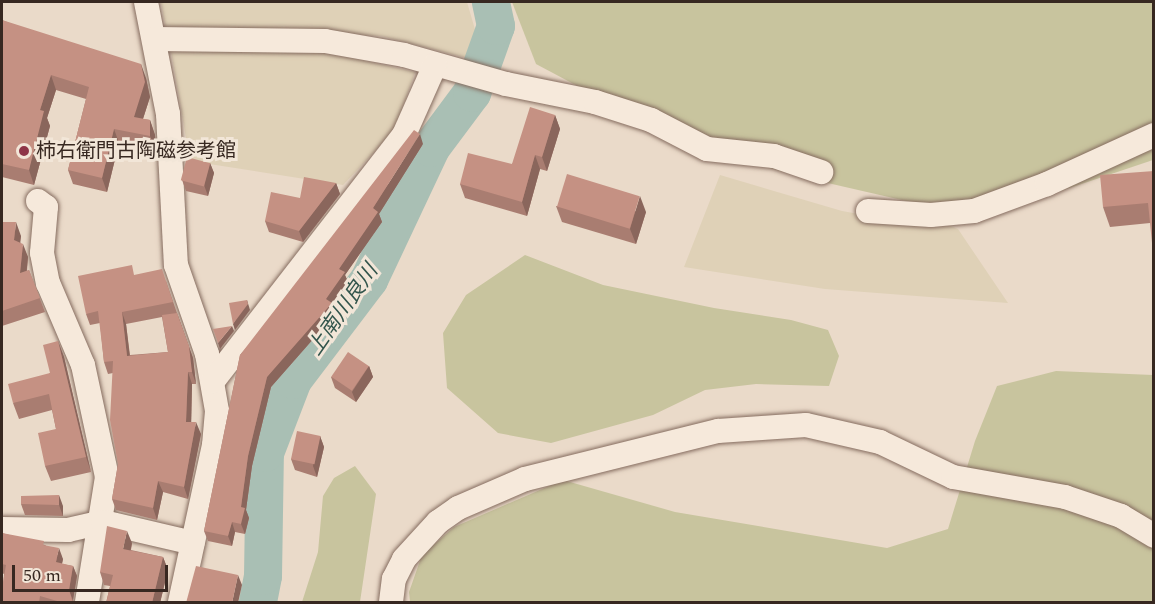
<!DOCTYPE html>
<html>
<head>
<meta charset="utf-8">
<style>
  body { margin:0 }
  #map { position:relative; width:1155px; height:604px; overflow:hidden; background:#eadac9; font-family:Spectral,"Noto Sans JP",serif }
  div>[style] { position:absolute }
  .farmland>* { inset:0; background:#dfd1b7 }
  .green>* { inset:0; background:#c8c49e }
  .river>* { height:38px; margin:-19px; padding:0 19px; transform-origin:19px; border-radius:19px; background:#a9bfb4 }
  .roads { filter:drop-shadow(0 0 2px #856c5f) drop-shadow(0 0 2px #856c5f) }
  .street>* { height:24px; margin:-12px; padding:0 12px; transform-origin:12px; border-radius:12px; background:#f6e9db }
  .wall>* { inset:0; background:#a97d71 }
  .shaded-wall>* { inset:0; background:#8a665c }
  .building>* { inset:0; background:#c59183; transform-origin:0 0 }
  .dots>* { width:16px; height:16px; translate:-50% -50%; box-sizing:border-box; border:3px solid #f2e6d8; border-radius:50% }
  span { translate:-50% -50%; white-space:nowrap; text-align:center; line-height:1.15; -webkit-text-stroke:6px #f2e6d8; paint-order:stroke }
  .poi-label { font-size:20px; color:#372821 }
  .left { translate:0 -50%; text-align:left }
  .water-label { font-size:21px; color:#32554c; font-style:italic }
  .frame { position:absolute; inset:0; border:3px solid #372821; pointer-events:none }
  .scale { position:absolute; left:12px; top:565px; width:156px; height:27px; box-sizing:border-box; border:3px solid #372821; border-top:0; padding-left:8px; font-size:18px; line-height:21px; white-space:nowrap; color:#372821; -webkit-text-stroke:4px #f2e6d8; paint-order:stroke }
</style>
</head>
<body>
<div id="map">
  <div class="farmland">
    <i style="clip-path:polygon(161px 2px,467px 2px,476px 33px,467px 58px,381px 36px,166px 30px)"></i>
    <i style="clip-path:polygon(269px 49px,331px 53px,415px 72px,395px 130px,343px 185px,190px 161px,171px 51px)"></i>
    <i style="clip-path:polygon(720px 175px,842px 211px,908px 223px,943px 223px,958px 229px,1008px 303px,825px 289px,684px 267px)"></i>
  </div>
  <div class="green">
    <i style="clip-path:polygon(512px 2px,1153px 2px,1153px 160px,980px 218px,806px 178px,692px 147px,536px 64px)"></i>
    <i style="clip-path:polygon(525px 255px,603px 285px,714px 308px,791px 320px,828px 330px,839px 356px,829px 386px,756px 384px,705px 390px,653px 415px,551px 443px,498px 433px,447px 388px,443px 333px,466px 295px)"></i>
    <i style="clip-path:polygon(1056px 371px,1153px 375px,1153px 602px,410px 602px,409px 592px,422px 555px,454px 527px,563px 480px,675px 512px,887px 548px,948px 529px,975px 441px,997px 386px)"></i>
    <i style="clip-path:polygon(355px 466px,376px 494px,360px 602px,302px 602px,318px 552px,323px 496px,334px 478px)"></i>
  </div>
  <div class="river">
    <i style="left:258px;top:602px;width:26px;rotate:-79deg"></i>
    <i style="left:263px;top:576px;width:123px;rotate:-89.1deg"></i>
    <i style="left:265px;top:453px;width:78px;rotate:-69deg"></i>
    <i style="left:293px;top:380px;width:126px;rotate:-52.8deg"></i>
    <i style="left:369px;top:280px;width:146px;rotate:-64.8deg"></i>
    <i style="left:431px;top:148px;width:69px;rotate:-53.3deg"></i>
    <i style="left:472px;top:93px;width:71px;rotate:-70.3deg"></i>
    <i style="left:496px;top:26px;width:25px;rotate:-102deg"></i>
  </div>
  <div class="roads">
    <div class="street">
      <i style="left:146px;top:2px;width:114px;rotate:78.9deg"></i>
      <i style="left:168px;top:114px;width:151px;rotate:87deg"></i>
      <i style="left:176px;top:265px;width:94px;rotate:70.8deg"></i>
      <i style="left:207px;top:354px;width:58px;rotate:80deg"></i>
      <i style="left:217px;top:411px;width:34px;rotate:95deg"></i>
      <i style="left:214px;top:445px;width:161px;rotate:102.2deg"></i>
      <i style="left:155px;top:39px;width:170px;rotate:0.7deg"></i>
      <i style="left:325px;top:41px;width:80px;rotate:10deg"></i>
      <i style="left:404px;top:55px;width:106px;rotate:15.9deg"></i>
      <i style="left:506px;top:84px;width:91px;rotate:11.4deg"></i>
      <i style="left:595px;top:102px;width:59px;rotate:17.8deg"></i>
      <i style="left:651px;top:120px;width:63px;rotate:27.4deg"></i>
      <i style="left:707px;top:149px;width:67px;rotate:6deg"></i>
      <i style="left:774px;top:156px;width:50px;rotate:18.8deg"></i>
      <i style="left:38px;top:201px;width:10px;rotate:37deg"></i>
      <i style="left:46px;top:207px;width:46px;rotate:95deg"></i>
      <i style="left:42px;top:253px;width:31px;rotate:79deg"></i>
      <i style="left:48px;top:283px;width:89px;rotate:66.9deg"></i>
      <i style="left:83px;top:365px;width:115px;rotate:77.9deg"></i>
      <i style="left:107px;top:477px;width:127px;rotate:99.1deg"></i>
      <i style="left:868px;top:211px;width:63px;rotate:3.6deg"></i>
      <i style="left:931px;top:215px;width:43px;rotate:-5.3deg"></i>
      <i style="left:974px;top:211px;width:78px;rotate:-20.3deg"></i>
      <i style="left:1047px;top:184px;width:118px;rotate:-24.6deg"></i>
      <i style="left:213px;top:381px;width:311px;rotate:-52.2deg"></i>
      <i style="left:404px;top:135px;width:77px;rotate:-66.1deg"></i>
      <i style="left:2px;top:529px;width:66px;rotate:0.9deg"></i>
      <i style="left:68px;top:530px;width:36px;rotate:-13deg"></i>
      <i style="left:103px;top:522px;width:92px;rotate:13.1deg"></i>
      <i style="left:391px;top:602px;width:23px;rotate:-83deg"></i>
      <i style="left:394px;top:579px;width:22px;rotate:-63deg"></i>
      <i style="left:404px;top:559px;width:50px;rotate:-47.4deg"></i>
      <i style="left:438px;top:522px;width:24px;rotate:-35deg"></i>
      <i style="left:458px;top:508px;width:73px;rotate:-23.4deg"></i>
      <i style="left:525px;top:479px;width:199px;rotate:-14deg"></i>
      <i style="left:718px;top:431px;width:88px;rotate:-3.9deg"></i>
      <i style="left:806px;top:425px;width:76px;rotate:12.9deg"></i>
      <i style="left:880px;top:442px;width:81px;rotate:25.6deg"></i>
      <i style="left:953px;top:477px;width:114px;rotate:10.1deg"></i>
      <i style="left:1065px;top:497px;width:59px;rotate:18.7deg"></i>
      <i style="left:1121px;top:516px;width:39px;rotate:31deg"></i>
    </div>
  </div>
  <div class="wall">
    <i style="clip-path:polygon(2px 20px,146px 78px,150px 97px,143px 119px,150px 120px,155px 135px,156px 150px,119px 143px,107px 192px,73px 184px,68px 170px,86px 99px,56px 90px,47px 118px,50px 126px,34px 185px,2px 177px)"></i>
    <i style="clip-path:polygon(555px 115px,560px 129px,547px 171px,540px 169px,527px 216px,465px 198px,460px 184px,512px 164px)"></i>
    <i style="clip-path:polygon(423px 144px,379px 214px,382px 222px,345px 275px,348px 282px,333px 305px,336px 313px,271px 387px,252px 466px,246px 510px,249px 518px,245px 534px,235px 532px,232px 546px,208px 541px,204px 531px,240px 355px)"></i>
    <i style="clip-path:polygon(210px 163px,214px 173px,208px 196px,186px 191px,182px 180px)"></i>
    <i style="clip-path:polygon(1154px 171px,1150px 223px,1110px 227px,1103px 207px)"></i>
    <i style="clip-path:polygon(336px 183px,340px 194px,303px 242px,269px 232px,265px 221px,300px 198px)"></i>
    <i style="clip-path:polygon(556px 206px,646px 212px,636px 244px,562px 222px)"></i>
    <i style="clip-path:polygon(2px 222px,21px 236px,20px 242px,28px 257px,27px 271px,29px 270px,45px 312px,2px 326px)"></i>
    <i style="clip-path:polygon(evenodd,136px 275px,166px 281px,177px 313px,193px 358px,196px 384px,192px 384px,191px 422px,201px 434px,188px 499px,163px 492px,157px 520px,116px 510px,112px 499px,118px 464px,113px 373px,108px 374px,104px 362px,100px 323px,90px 325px,86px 314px,136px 275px,162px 317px,168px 352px,130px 355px,126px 324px,162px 317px)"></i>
    <i style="clip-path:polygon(58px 341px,64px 357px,91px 472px,51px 481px,45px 466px,56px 429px,52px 410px,19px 419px,13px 403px,50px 373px)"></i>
    <i style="clip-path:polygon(369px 366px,373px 377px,356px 402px,335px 388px,331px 377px)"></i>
    <i style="clip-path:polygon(320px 436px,324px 447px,317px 477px,295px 470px,291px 459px)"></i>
    <i style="clip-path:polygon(21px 496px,63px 506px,63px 516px,25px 515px,21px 504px)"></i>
    <i style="clip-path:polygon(2px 533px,45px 545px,63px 559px,62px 564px,73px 566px,77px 576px,73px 600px,74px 603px,2px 603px,4px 574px,2px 573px)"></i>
    <i style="clip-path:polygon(132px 543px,131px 550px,163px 557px,168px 570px,160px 603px,106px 603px,110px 586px,104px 585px,100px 572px)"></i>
  </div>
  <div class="shaded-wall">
    <i style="clip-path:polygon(141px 64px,146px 78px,150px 97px,139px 131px,134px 117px)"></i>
    <i style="clip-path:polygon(51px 75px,56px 90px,47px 118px,50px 126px,34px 185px,29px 170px,40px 110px)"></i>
    <i style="clip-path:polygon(555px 115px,560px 129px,547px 171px,542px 157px)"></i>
    <i style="clip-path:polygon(150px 120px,155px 135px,156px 150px,150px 136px)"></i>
    <i style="clip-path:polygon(114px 129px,119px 143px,107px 192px,102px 178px)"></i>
    <i style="clip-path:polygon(420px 134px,423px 144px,379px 214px,382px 222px,345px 275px,348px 282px,333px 305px,336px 313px,271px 387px,252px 466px,246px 510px,249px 518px,245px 534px,241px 524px,241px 507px,248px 456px,267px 377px,326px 299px,339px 269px,373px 208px)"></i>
    <i style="clip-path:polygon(535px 155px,540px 169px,527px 216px,522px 202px)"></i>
    <i style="clip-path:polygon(210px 163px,214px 173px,208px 196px,204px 185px)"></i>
    <i style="clip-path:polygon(336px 183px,340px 194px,303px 242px,299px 231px)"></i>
    <i style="clip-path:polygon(640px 196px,646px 212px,636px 244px,630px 229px)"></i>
    <i style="clip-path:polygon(16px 222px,21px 236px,19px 253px,14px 240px)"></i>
    <i style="clip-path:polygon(23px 244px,28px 257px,25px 286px,20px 273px)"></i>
    <i style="clip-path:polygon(247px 300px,250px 310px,235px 330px,233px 324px)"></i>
    <i style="clip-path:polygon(122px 312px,126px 324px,131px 367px,127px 356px)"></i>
    <i style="clip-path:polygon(177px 313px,193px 358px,196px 384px,192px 372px)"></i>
    <i style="clip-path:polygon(232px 326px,234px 331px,220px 349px,218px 343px)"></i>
    <i style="clip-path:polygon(58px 341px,64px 357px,91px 472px,86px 457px)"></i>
    <i style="clip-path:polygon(369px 366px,373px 377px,356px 402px,352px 392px)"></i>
    <i style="clip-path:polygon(188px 372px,192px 384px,191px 433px,186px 422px)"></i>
    <i style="clip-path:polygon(196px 422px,201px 434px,188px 499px,184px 487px)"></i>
    <i style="clip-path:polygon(320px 436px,324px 447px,317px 477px,313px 466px)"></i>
    <i style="clip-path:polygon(158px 481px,163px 492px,157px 520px,153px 508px)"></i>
    <i style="clip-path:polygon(59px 495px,63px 506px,63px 516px,59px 505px)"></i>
    <i style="clip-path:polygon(232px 522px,235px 532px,232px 546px,228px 536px)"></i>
    <i style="clip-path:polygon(127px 531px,132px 543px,128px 562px,123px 549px)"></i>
    <i style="clip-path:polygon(59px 548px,63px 559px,60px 572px,56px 562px)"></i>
    <i style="clip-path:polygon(163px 557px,168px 570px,160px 603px,152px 603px)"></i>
    <i style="clip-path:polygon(73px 566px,77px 576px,73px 600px,74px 603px,69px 590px)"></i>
    <i style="clip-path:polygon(238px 575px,242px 585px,238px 603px,232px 603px)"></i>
  </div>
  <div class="building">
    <i style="clip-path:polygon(2px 20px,141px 64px,145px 82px,134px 117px,150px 120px,150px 136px,114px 129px,102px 178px,68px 170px,89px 87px,51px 75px,40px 110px,44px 111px,29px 170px,2px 164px)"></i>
    <i style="clip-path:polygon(530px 107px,555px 115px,542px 157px,535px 155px,522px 202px,460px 184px,468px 153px,512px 164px)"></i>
    <i style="clip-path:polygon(414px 130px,420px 134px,373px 208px,378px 212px,339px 269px,345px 272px,326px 299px,332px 303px,267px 377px,248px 456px,241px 507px,245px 508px,241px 524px,232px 522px,228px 536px,204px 531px,240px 355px)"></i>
    <i style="left:187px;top:157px;width:24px;height:24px;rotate:15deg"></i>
    <i style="clip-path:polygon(1154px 171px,1154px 263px,1148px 203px,1103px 207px,1100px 175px)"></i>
    <i style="left:567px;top:174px;width:76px;height:34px;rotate:17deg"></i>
    <i style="clip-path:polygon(304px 177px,336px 183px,299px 231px,265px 221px,271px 192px,300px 198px)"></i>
    <i style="clip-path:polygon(2px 222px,16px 222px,14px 240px,23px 244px,20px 273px,29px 270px,40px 298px,2px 311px)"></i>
    <i style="clip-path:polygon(132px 265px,134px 275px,162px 269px,173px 302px,122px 312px,127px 356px,168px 352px,162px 315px,177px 313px,189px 346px,192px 372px,188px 372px,186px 422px,196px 422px,184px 487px,158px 481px,153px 508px,112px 499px,118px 464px,110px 420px,113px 361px,104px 362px,98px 311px,86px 314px,78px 276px)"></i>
    <i style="clip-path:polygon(247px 300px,248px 304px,233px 324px,229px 303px)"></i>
    <i style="clip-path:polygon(232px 326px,218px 343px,213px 329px)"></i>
    <i style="clip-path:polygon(58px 341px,86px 457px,45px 466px,38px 433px,56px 429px,49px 394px,13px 403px,8px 384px,50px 373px,43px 345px)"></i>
    <i style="left:348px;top:352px;width:25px;height:30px;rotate:34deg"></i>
    <i style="left:297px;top:431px;width:24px;height:29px;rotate:12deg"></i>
    <i style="clip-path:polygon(59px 495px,59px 505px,21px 504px,21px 496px)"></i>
    <i style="clip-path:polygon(107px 526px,127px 531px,123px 549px,163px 557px,152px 603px,106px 603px,113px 575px,100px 572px)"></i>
    <i style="clip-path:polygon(2px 533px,44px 541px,43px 545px,59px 548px,56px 562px,73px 566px,69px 590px,73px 603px,64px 603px,40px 596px,39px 603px,2px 603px,2px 588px,6px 565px,2px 564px)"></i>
    <i style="clip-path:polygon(196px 566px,238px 575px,232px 603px,186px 603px)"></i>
  </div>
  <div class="dots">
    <i style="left:24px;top:151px;background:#8e3547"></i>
  </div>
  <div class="poi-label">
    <span class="left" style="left:36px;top:151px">柿右衛門古陶磁参考館</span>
  </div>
  <div class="water-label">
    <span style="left:343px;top:310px;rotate:-55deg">上南川良川</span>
  </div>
  <div class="frame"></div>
  <div class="scale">50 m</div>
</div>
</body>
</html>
